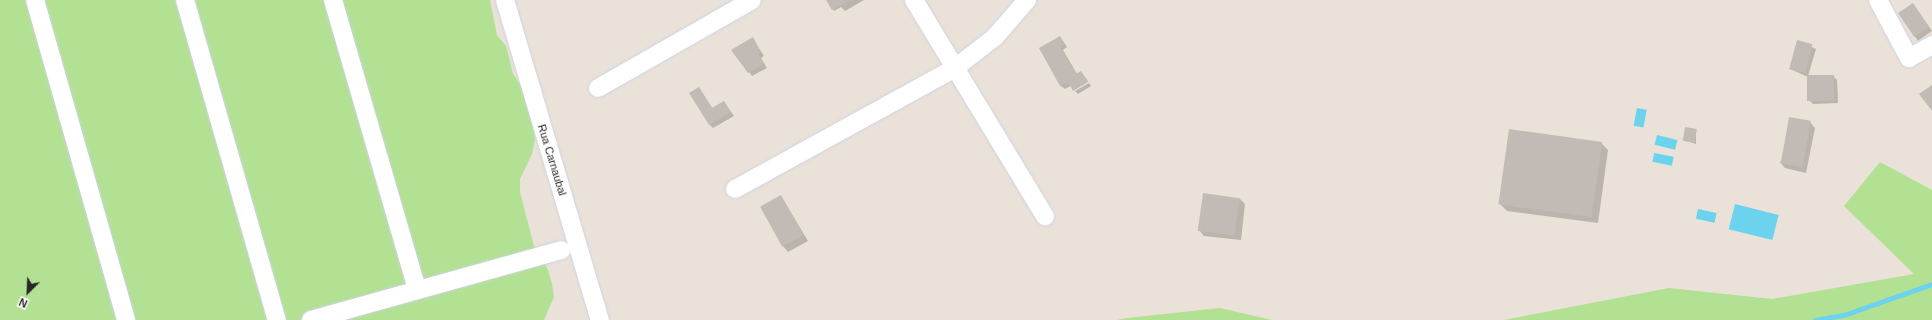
<!DOCTYPE html>
<html>
<head>
<meta charset="utf-8">
<style>
  body { margin:0 }
  #map { position:relative; width:1932px; height:320px; overflow:hidden; background:#eae1d8; font-family:Helvetica,sans-serif }
  div>[style] { position:absolute }
  .green>* { inset:0; background:#b3e194 }
  .water>* { inset:0; background:#6bd3ed; transform-origin:0 0 }
  .shadow>* { inset:0; background:#0003; transform-origin:0 0 }
  .stream>* { height:4.5px; margin:-2.25px; padding:0 2.25px; transform-origin:2.25px; border-radius:2.25px; background:#6bd3ed }
  .building>* { inset:0; background:#c2bbb5; transform-origin:0 0 }
  .roads { filter:drop-shadow(0 0 1px #ced3e1) drop-shadow(0 0 1px #ced3e1) }
  .minor>* { height:18px; margin:-9px; padding:0 9px; transform-origin:9px; border-radius:9px; background:#fff }
  span { translate:-50% -50%; white-space:nowrap; text-align:center; line-height:1.15; -webkit-text-stroke:3px #fff; paint-order:stroke }
  .street-label { font-size:11px; color:#272727 }
  .north { position:absolute; left:8px; top:272px; width:40px; height:40px; -webkit-text-stroke:3px #fff; paint-order:stroke; rotate:204deg; font-size:11px; font-weight:700; line-height:16px; text-align:center; color:#272727 }
  .north::after { content:''; display:block; margin:auto; width:14px; height:18px; background:#272727; clip-path:polygon(50% 0,100% 100%,50% 72%,0 100%) }
</style>
</head>
<body>
<div id="map">
  <div class="green">
    <i style="clip-path:polygon(0 0,490px 0,497px 35px,506px 46px,513px 74px,521px 86px,533px 126px,535px 140px,532px 154px,520px 179px,520px 192px,534px 246px,548px 270px,552px 284px,554px 297px,544px 320px,0 320px)"></i>
    <i style="clip-path:polygon(1880px 162px,1932px 190px,1932px 320px,1504px 320px,1669px 288px,1772px 299px,1914px 274px,1844px 206px)"></i>
    <i style="clip-path:polygon(1220px 308px,1272px 320px,1117px 320px,1127px 318px)"></i>
  </div>
  <div class="water">
    <i style="left:1637px;top:108px;width:10px;height:18px;rotate:11deg"></i>
    <i style="left:1657px;top:135px;width:21px;height:10px;rotate:14deg"></i>
    <i style="left:1654px;top:153px;width:20px;height:9px;rotate:11deg"></i>
    <i style="left:1735px;top:204px;width:45px;height:26px;rotate:14deg"></i>
    <i style="left:1698px;top:209px;width:19px;height:10px;rotate:12deg"></i>
  </div>
  <div class="shadow">
    <i style="clip-path:polygon(827px 0,864px 0,845px 11px,841px 7px,834px 11px)"></i>
    <i style="left:1913px;top:4px;width:33px;height:17px;rotate:55deg"></i>
    <i style="clip-path:polygon(1060px 37px,1067px 47px,1063px 50px,1077px 74px,1081px 72px,1088px 81px,1074px 89px,1072px 85px,1065px 89px,1061px 86px,1040px 49px)"></i>
    <i style="clip-path:polygon(752px 38px,764px 56px,761px 58px,767px 68px,752px 76px,733px 50px)"></i>
    <i style="clip-path:polygon(1798px 41px,1816px 49px,1808px 76px,1833px 76px,1837px 80px,1838px 103px,1813px 104px,1809px 100px,1808px 77px,1790px 69px)"></i>
    <i style="clip-path:polygon(1089px 83px,1091px 86px,1078px 94px,1075px 91px)"></i>
    <i style="clip-path:polygon(699px 88px,713px 109px,724px 102px,734px 116px,713px 128px,710px 125px)"></i>
    <i style="clip-path:polygon(1810px 122px,1815px 128px,1806px 173px,1785px 168px,1780px 162px)"></i>
    <i style="clip-path:polygon(1696px 129px,1696px 144px,1683px 140px)"></i>
    <i style="clip-path:polygon(1601px 143px,1608px 150px,1598px 223px,1507px 211px,1500px 204px)"></i>
    <i style="clip-path:polygon(1204px 194px,1240px 199px,1245px 204px,1241px 240px,1204px 236px,1199px 230px)"></i>
    <i style="clip-path:polygon(781px 196px,808px 241px,788px 252px,783px 246px)"></i>
  </div>
  <div class="stream">
    <i style="left:1815px;top:320px;width:29px;rotate:-10deg"></i>
    <i style="left:1844px;top:315px;width:93px;rotate:-19.4deg"></i>
  </div>
  <div class="building">
    <i style="clip-path:polygon(826px 0,850px 0,832px 10px)"></i>
    <i style="left:1913px;top:3px;width:29px;height:18px;rotate:56deg"></i>
    <i style="clip-path:polygon(1060px 36px,1065px 44px,1060px 46px,1076px 74px,1081px 71px,1088px 82px,1073px 91px,1068px 82px,1060px 86px,1039px 48px)"></i>
    <i style="clip-path:polygon(753px 37px,761px 52px,758px 54px,764px 64px,748px 73px,731px 50px)"></i>
    <i style="left:1797px;top:40px;width:16px;height:30px;rotate:15deg"></i>
    <i style="left:1807px;top:75px;width:27px;height:26px"></i>
    <i style="clip-path:polygon(1932px 85px,1932px 111px,1919px 94px)"></i>
    <i style="clip-path:polygon(699px 87px,712px 108px,724px 101px,731px 112px,709px 125px,689px 93px)"></i>
    <i style="left:1789px;top:117px;width:22px;height:47px;rotate:10deg"></i>
    <i style="left:1685px;top:127px;width:12px;height:14px;rotate:9deg"></i>
    <i style="left:1509px;top:129px;width:94px;height:76px;rotate:8deg"></i>
    <i style="left:1203px;top:193px;width:37px;height:38px;rotate:8deg"></i>
    <i style="left:781px;top:195px;width:46px;height:24px;rotate:61deg"></i>
  </div>
  <div class="roads">
    <div class="minor">
      <i style="left:35px;top:0;width:333px;rotate:74.1deg"></i>
      <i style="left:185px;top:0;width:333px;rotate:74deg"></i>
      <i style="left:333px;top:0;width:302px;rotate:73.8deg"></i>
      <i style="left:505px;top:0;width:334px;rotate:73.5deg"></i>
      <i style="left:914px;top:0;width:253px;rotate:58.8deg"></i>
      <i style="left:1878px;top:0;width:66px;rotate:61.9deg"></i>
      <i style="left:1909px;top:58px;width:26px;rotate:-29deg"></i>
      <i style="left:598px;top:88px;width:177px;rotate:-29.7deg"></i>
      <i style="left:735px;top:189px;width:251px;rotate:-28.8deg"></i>
      <i style="left:955px;top:68px;width:51px;rotate:-37.8deg"></i>
      <i style="left:995px;top:37px;width:49px;rotate:-49.1deg"></i>
      <i style="left:311px;top:320px;width:260px;rotate:-15.6deg"></i>
    </div>
  </div>
  <div class="street-label">
    <span style="left:552px;top:160px;rotate:73deg">Rua Carnaubal</span>
  </div>
  <div class="north">N</div>
</div>
</body>
</html>
